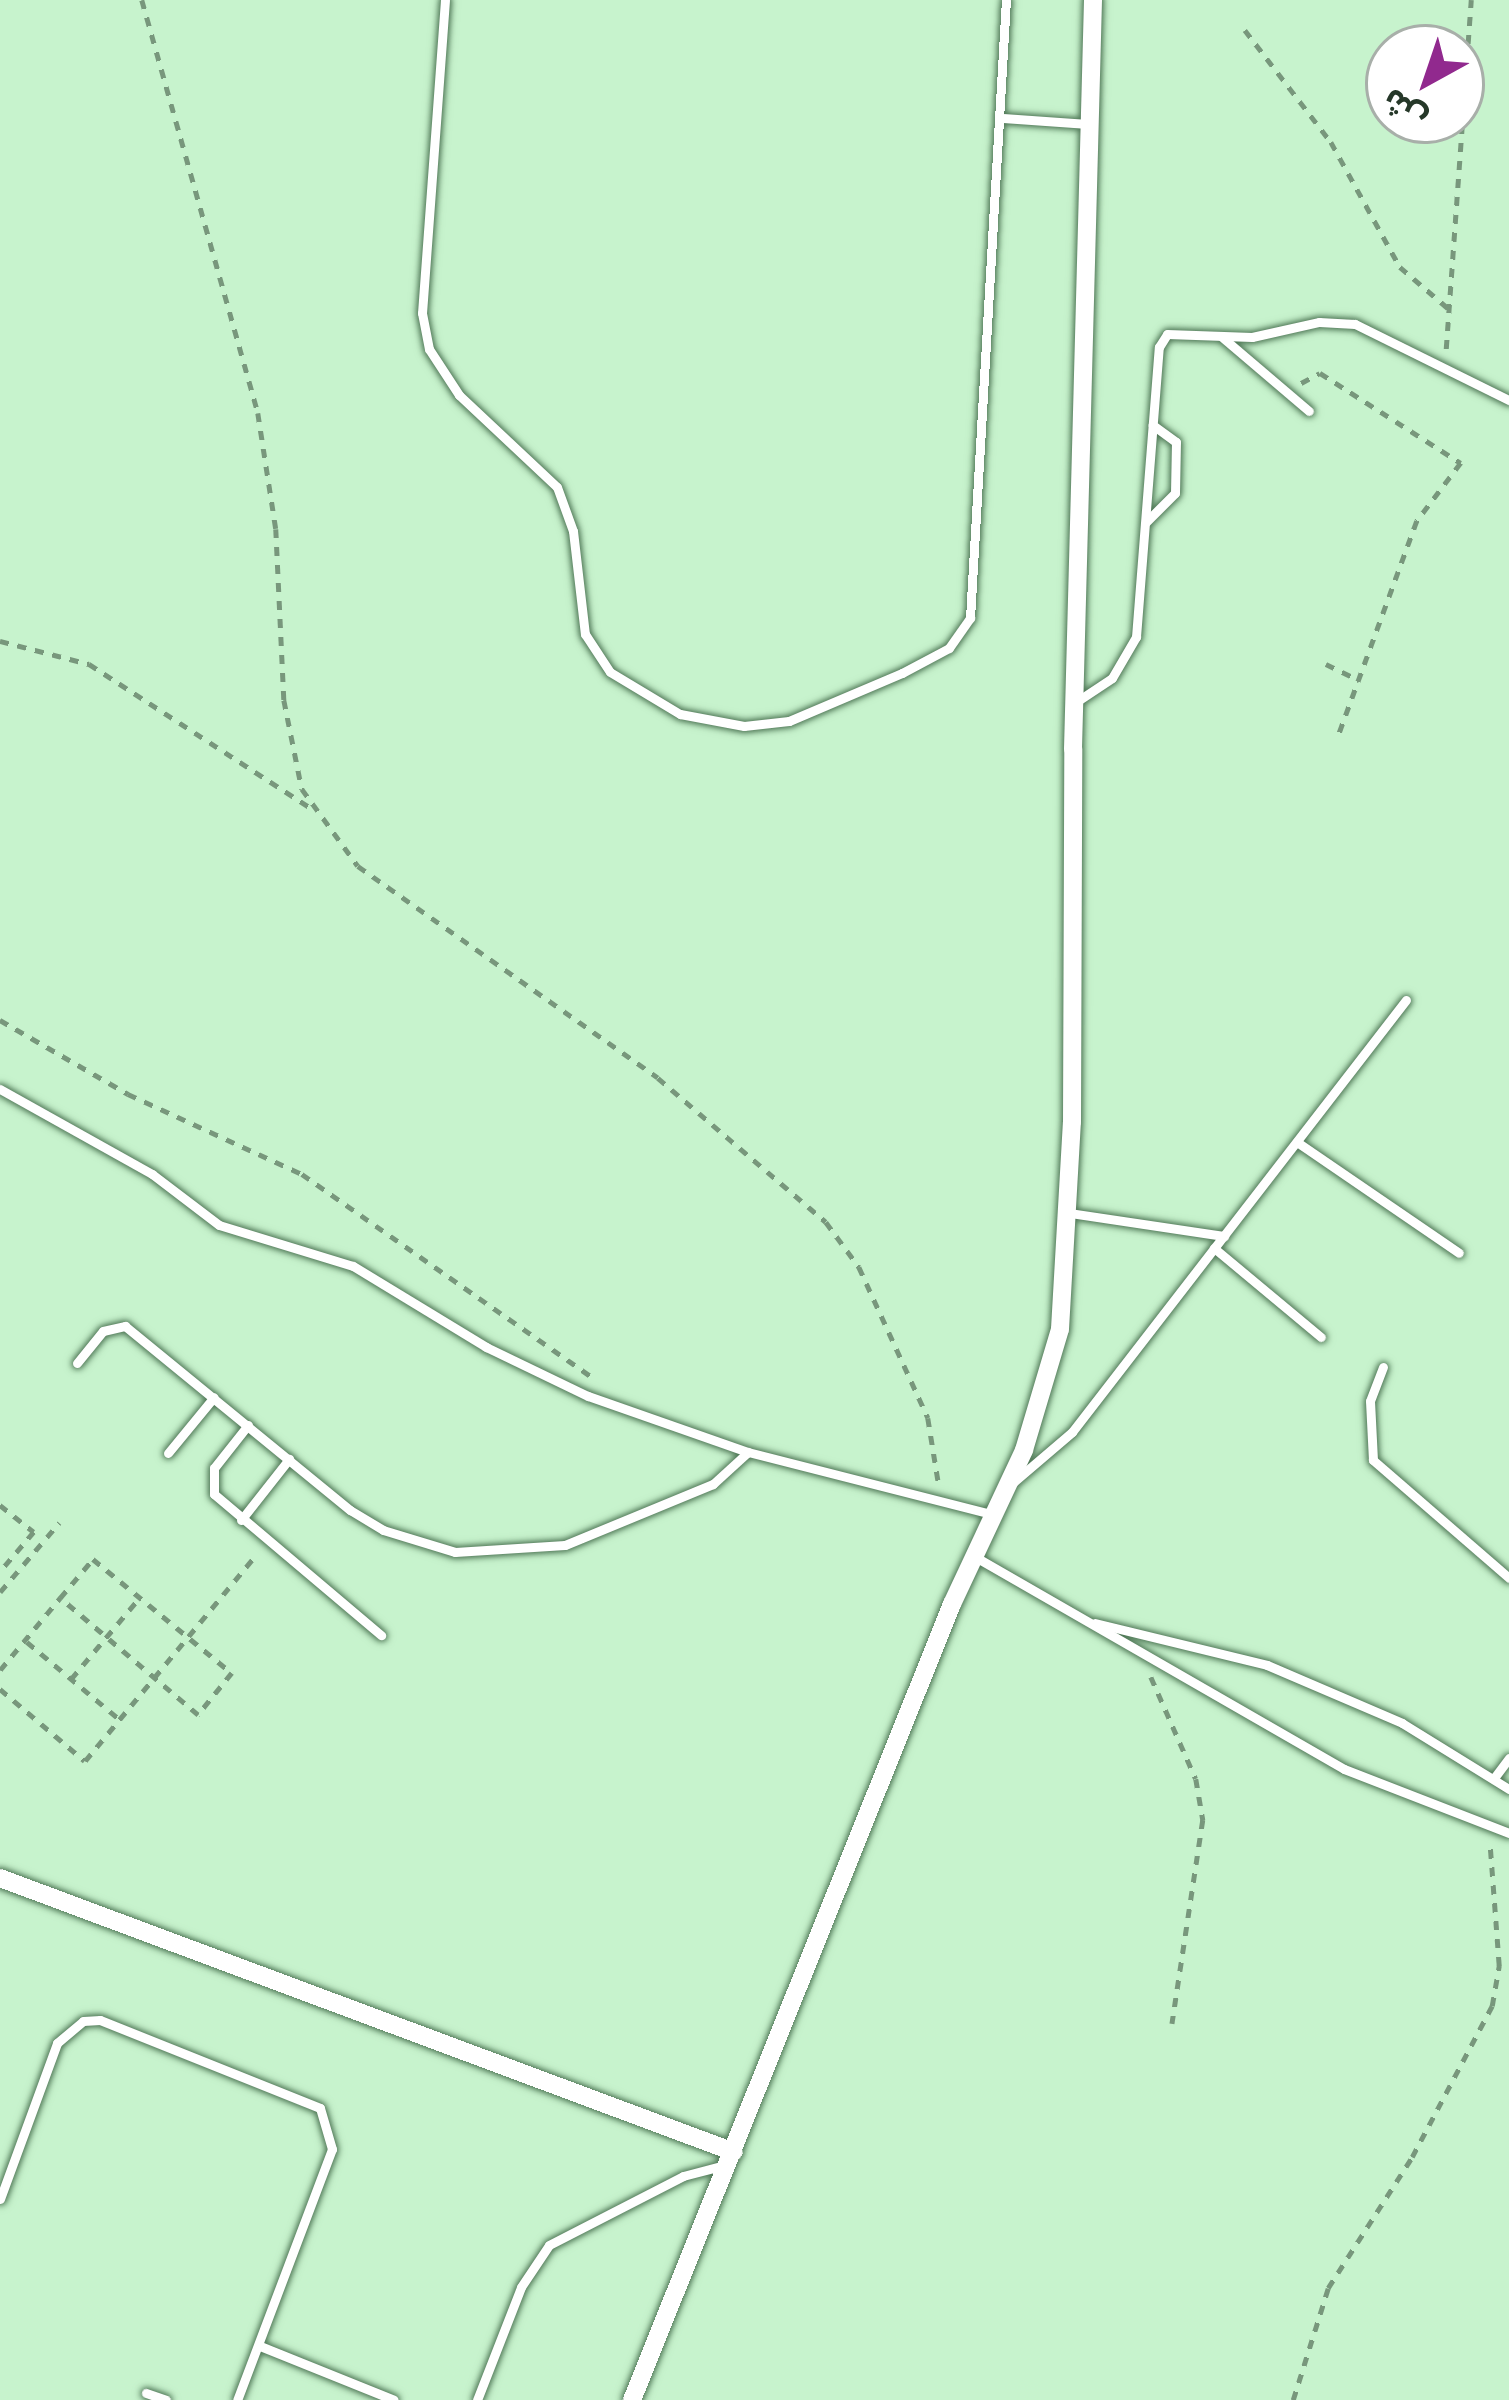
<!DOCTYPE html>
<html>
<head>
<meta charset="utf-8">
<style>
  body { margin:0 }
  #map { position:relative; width:1509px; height:2400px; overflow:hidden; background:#c7f3cd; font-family:"Crimson Pro","Noto Sans Arabic",serif }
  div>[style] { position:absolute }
  .path>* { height:4.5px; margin-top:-2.25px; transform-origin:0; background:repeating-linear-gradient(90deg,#78977c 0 9px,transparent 0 18px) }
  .roads { filter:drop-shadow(0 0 3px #507857) drop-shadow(0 0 3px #507857) }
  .lane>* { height:9px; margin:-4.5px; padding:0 4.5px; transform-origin:4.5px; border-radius:4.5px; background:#fff }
  .street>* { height:18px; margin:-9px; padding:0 9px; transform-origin:9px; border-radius:9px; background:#fff }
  span { translate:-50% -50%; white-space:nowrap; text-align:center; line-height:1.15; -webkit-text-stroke:9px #fff; paint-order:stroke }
  .north { position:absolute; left:1365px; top:24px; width:120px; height:120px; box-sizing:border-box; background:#fff; border:3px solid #a8afa9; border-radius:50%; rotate:220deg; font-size:33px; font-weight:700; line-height:48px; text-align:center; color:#263829 }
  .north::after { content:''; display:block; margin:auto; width:42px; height:54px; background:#91298e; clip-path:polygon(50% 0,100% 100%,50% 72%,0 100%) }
</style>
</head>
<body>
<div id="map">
  <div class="path">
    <i style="left:142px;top:0;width:429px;rotate:74.3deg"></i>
    <i style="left:258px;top:413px;width:117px;rotate:81.2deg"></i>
    <i style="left:276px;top:529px;width:171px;rotate:87.3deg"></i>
    <i style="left:284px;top:700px;width:91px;rotate:78.6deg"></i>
    <i style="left:302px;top:789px;width:95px;rotate:54deg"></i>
    <i style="left:358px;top:866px;width:367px;rotate:35.2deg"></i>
    <i style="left:658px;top:1078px;width:221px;rotate:40.6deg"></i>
    <i style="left:826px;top:1222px;width:56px;rotate:53.7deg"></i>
    <i style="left:859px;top:1267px;width:166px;rotate:65.4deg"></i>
    <i style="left:928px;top:1418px;width:69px;rotate:80.8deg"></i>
    <i style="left:1245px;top:30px;width:141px;rotate:52.5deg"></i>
    <i style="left:1331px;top:142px;width:143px;rotate:61.1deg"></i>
    <i style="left:1400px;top:267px;width:65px;rotate:40.6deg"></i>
    <i style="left:1446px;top:349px;width:350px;rotate:-85.9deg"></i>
    <i style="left:1301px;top:383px;width:21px;rotate:-28deg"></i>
    <i style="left:1320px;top:373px;width:167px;rotate:32.6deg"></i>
    <i style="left:1461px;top:463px;width:73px;rotate:127.2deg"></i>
    <i style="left:1417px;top:521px;width:233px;rotate:110.1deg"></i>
    <i style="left:0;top:641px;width:92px;rotate:14.5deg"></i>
    <i style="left:89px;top:664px;width:262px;rotate:33deg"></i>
    <i style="left:1326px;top:664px;width:37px;rotate:26deg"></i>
    <i style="left:0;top:1020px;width:148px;rotate:30deg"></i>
    <i style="left:128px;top:1094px;width:192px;rotate:24.7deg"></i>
    <i style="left:302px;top:1174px;width:359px;rotate:35deg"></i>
    <i style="left:0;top:1505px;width:43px;rotate:38.5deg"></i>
    <i style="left:34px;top:1532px;width:52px;rotate:130.4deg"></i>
    <i style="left:0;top:1592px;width:91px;rotate:-49.5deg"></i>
    <i style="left:27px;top:1642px;width:120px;rotate:39.9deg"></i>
    <i style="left:0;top:1670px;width:94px;rotate:-50.2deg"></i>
    <i style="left:60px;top:1598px;width:51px;rotate:-49.8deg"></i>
    <i style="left:93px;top:1559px;width:180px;rotate:39.4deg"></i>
    <i style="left:232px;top:1673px;width:54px;rotate:129deg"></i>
    <i style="left:198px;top:1715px;width:181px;rotate:-139.7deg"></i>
    <i style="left:1151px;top:1677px;width:111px;rotate:66.2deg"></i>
    <i style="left:1196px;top:1779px;width:42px;rotate:80.3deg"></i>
    <i style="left:1203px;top:1820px;width:206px;rotate:98.6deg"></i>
    <i style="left:71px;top:1679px;width:107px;rotate:-49.9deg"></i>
    <i style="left:0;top:1689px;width:111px;rotate:40.3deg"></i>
    <i style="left:85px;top:1761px;width:268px;rotate:-50.3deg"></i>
    <i style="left:1293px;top:2400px;width:117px;rotate:-72.6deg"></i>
    <i style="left:1328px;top:2288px;width:156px;rotate:-57.3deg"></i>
    <i style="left:1412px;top:2157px;width:171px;rotate:-62.1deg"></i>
    <i style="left:1492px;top:2006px;width:41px;rotate:-80.1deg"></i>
    <i style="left:1499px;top:1966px;width:120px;rotate:-94.3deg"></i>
  </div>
  <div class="roads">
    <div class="lane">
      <i style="left:445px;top:0;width:314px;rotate:94.2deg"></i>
      <i style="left:422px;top:313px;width:37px;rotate:79deg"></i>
      <i style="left:429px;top:349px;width:55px;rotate:56.9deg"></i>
      <i style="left:459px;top:395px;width:134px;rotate:43.2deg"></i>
      <i style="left:557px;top:487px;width:47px;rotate:70deg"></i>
      <i style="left:573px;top:531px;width:104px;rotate:83.4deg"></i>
      <i style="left:585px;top:634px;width:45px;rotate:56.7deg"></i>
      <i style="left:610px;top:672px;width:82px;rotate:31deg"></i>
      <i style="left:680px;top:714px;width:65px;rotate:10.6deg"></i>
      <i style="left:744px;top:726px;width:45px;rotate:-6.3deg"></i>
      <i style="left:789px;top:721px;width:123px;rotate:-23deg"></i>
      <i style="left:902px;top:673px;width:53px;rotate:-28deg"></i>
      <i style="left:949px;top:648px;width:37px;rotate:-55deg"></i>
      <i style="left:970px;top:618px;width:619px;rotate:-86.67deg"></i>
      <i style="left:1004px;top:118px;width:83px;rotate:4.1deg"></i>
      <i style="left:1222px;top:337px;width:114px;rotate:40.4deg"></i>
      <i style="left:1146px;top:522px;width:41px;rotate:-45deg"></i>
      <i style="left:1175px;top:493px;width:51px;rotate:-88.9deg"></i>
      <i style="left:1176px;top:442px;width:29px;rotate:-144deg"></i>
      <i style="left:1076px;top:702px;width:43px;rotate:-33.7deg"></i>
      <i style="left:1112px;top:678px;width:48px;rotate:-59.7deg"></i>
      <i style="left:1136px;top:637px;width:291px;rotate:-85.5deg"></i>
      <i style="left:1159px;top:347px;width:15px;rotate:-58deg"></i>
      <i style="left:1167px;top:334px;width:85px;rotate:2deg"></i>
      <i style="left:1252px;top:337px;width:69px;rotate:-12.6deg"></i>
      <i style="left:1319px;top:322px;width:36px;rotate:3deg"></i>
      <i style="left:1355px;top:324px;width:172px;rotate:26.3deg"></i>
      <i style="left:0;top:1089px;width:174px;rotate:29.2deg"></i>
      <i style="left:152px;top:1174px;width:84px;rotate:37.3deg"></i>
      <i style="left:219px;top:1225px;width:140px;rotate:17deg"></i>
      <i style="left:353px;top:1266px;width:156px;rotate:31.3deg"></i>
      <i style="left:486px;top:1347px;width:113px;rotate:25.7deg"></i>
      <i style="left:588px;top:1396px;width:170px;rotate:19.3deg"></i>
      <i style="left:748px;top:1452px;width:252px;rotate:14.3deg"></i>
      <i style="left:1297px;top:1142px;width:196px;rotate:34.4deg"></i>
      <i style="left:1070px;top:1213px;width:156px;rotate:8.5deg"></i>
      <i style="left:1214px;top:1248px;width:139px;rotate:39.8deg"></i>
      <i style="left:77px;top:1363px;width:41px;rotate:-50.9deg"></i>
      <i style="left:103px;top:1331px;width:23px;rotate:-13deg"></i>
      <i style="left:125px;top:1326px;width:291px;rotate:39.3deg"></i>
      <i style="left:350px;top:1510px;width:39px;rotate:31deg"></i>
      <i style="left:383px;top:1530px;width:75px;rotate:17deg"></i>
      <i style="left:455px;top:1552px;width:110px;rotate:-3.6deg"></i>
      <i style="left:565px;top:1545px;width:160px;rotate:-22.4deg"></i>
      <i style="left:713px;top:1484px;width:47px;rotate:-42.4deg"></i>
      <i style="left:1383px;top:1367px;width:36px;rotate:111deg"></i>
      <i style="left:1370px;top:1401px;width:59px;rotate:87.1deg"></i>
      <i style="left:1373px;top:1460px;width:180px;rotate:40.9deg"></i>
      <i style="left:248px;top:1425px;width:55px;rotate:128.3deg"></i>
      <i style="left:214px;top:1468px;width:26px;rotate:90deg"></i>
      <i style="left:214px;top:1494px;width:219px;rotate:40.2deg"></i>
      <i style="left:168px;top:1453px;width:72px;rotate:-50.6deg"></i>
      <i style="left:1010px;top:1485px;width:82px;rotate:-40.5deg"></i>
      <i style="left:1072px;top:1432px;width:546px;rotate:-52.29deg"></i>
      <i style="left:241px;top:1520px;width:78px;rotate:-51.8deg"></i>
      <i style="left:972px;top:1555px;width:429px;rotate:29.9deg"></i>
      <i style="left:1344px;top:1769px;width:177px;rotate:21.2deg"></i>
      <i style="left:1095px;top:1623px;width:177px;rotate:13.7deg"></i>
      <i style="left:1267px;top:1665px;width:147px;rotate:23.2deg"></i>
      <i style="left:1402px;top:1723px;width:126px;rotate:31.7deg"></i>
      <i style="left:1494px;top:1778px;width:25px;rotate:-53deg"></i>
      <i style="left:0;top:2199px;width:166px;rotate:-69.9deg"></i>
      <i style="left:57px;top:2043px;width:34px;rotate:-40deg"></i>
      <i style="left:83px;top:2021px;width:17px;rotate:-3deg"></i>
      <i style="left:100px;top:2020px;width:237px;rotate:21.8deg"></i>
      <i style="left:320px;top:2108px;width:43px;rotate:73.7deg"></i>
      <i style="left:332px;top:2149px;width:268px;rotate:110.7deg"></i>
      <i style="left:260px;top:2346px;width:144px;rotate:21.9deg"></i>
      <i style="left:146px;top:2393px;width:21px;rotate:19deg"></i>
      <i style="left:477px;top:2400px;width:121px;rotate:-68.7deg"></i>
      <i style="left:521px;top:2287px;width:50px;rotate:-56.3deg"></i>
      <i style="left:549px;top:2245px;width:151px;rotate:-27.2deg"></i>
      <i style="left:683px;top:2176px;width:43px;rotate:-14.7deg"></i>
    </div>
    <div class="street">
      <i style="left:0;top:1878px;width:783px;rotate:20.47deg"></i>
      <i style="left:632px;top:2400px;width:858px;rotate:-68.1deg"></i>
      <i style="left:952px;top:1604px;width:170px;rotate:-64.9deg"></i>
      <i style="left:1024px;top:1450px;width:126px;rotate:-73.4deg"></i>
      <i style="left:1060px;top:1329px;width:207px;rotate:-86.7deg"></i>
      <i style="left:1072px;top:1122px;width:373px;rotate:-89.8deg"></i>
      <i style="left:1073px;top:749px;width:749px;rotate:-88.47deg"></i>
    </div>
  </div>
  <div class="north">ش</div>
</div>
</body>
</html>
